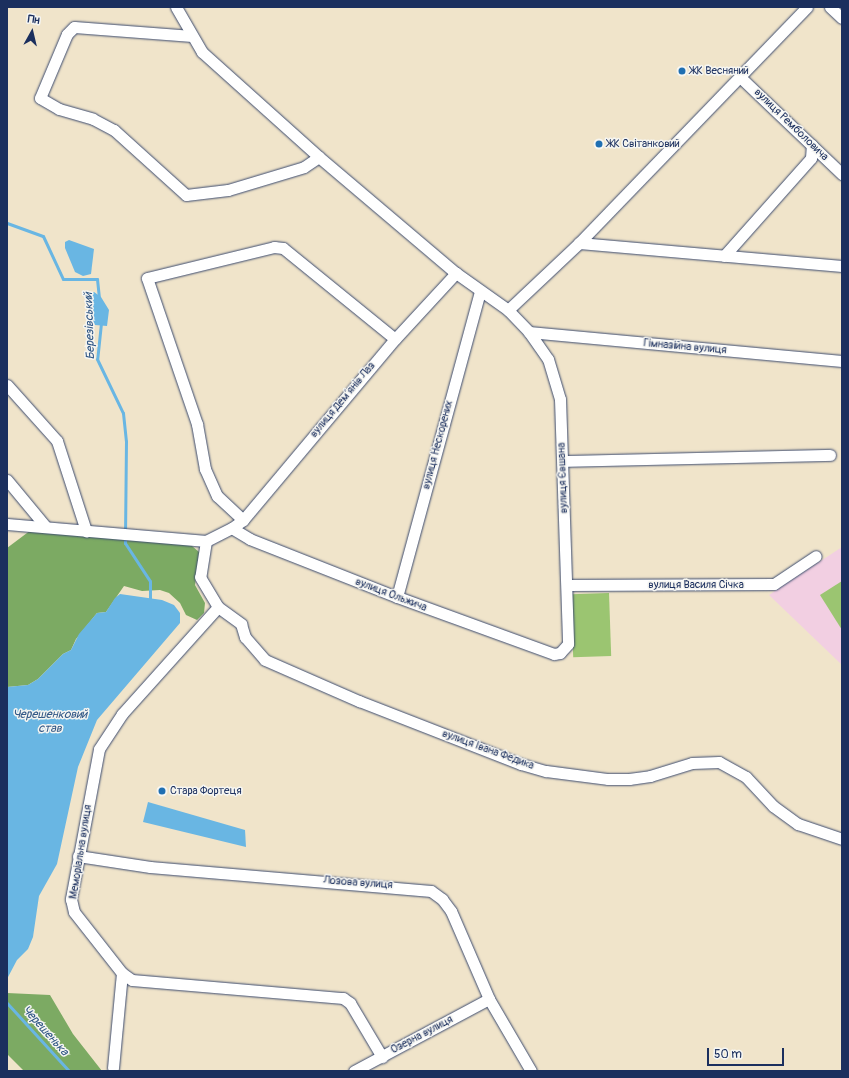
<!DOCTYPE html>
<html>
<head>
<meta charset="utf-8">
<style>
  body { margin:0 }
  #map { position:relative; width:849px; height:1078px; overflow:hidden; background:#f0e4ca; font-family:Pangolin,sans-serif }
  div>[style] { position:absolute }
  .built>* { inset:0; background:#f2cfe2 }
  .green>* { inset:0; background:#9bc571; transform-origin:0 0 }
  .forest>* { inset:0; background:#7caa63 }
  .water>* { inset:0; background:#69b6e3 }
  .stream>* { height:3px; margin:-1.5px; padding:0 1.5px; transform-origin:1.5px; border-radius:1.5px; background:#69b6e3 }
  .roads { filter:drop-shadow(0 0 1px #3b4a6e) drop-shadow(0 0 1px #3b4a6e) }
  .street>* { height:11px; margin:-5.5px; padding:0 5.5px; transform-origin:5.5px; border-radius:5.5px; background:#fff }
  .dots>* { width:11px; height:11px; translate:-50% -50%; box-sizing:border-box; border:2px solid #f6f6f2; border-radius:50% }
  span { translate:-50% -50%; white-space:nowrap; text-align:center; line-height:1.15; -webkit-text-stroke:3px #f6f6f2; paint-order:stroke }
  .poi-label { font-size:11px; color:#1b2f5e }
  .left { translate:0 -50%; text-align:left }
  .street-label { font-size:11px; color:#1b2f5e }
  .water-label { font-size:12px; color:#325886; font-style:italic }
  .frame { position:absolute; inset:0; border:8px solid #1b2f5e; pointer-events:none }
  .north { position:absolute; left:12px; top:12px; width:40px; height:40px; -webkit-text-stroke:3px #f6f6f2; paint-order:stroke; rotate:8deg; font-size:11px; font-weight:700; line-height:16px; text-align:center; color:#1b2f5e }
  .north::after { content:''; display:block; margin:auto; width:14px; height:18px; background:#1b2f5e; clip-path:polygon(50% 0,100% 100%,50% 72%,0 100%) }
  .scale { position:absolute; left:707px; top:1048px; width:77px; height:18px; box-sizing:border-box; border:2px solid #1b2f5e; border-top:0; padding-left:5px; font-size:12px; line-height:14px; white-space:nowrap; color:#1b2f5e; -webkit-text-stroke:3px #f6f6f2; paint-order:stroke }
</style>
</head>
<body>
<div id="map">
  <div class="built">
    <i style="clip-path:polygon(842px 547px,842px 665px,769px 595px)"></i>
  </div>
  <div class="green">
    <i style="clip-path:polygon(842px 581px,842px 630px,820px 595px)"></i>
    <i style="left:609px;top:593px;width:63px;height:38px;rotate:88deg"></i>
  </div>
  <div class="forest">
    <i style="clip-path:polygon(31px 530px,185px 543px,192px 546px,199px 552px,195px 585px,205px 603px,204px 613px,197px 620px,186px 615px,180px 603px,169px 593px,160px 590px,142px 591px,124px 586px,106px 612px,97px 613px,76px 639px,71px 650px,63px 654px,38px 679px,28px 685px,7px 687px,7px 548px)"></i>
    <i style="clip-path:polygon(7px 993px,50px 995px,73px 1034px,102px 1071px,24px 1071px,7px 1054px)"></i>
  </div>
  <div class="water">
    <i style="clip-path:polygon(69px 240px,94px 249px,91px 274px,83px 276px,75px 272px,65px 248px,65px 242px)"></i>
    <i style="clip-path:polygon(94px 292px,101px 297px,109px 310px,107px 326px,95px 325px,92px 319px,86px 303px,90px 299px,90px 294px)"></i>
    <i style="clip-path:polygon(120px 594px,162px 600px,174px 605px,180px 613px,180px 623px,97px 720px,78px 767px,57px 864px,39px 896px,33px 937px,28px 949px,17px 960px,7px 979px,7px 687px,28px 685px,38px 679px,63px 654px,71px 650px,79px 634px,97px 613px,106px 612px,115px 598px)"></i>
    <i style="clip-path:polygon(148px 802px,245px 830px,246px 847px,143px 822px)"></i>
  </div>
  <div class="stream">
    <i style="left:7px;top:223px;width:38px;rotate:20deg"></i>
    <i style="left:43px;top:236px;width:47px;rotate:65.1deg"></i>
    <i style="left:63px;top:279px;width:34px"></i>
    <i style="left:97px;top:279px;width:19px;rotate:84deg"></i>
    <i style="left:101px;top:323px;width:36px;rotate:96deg"></i>
    <i style="left:97px;top:359px;width:60px;rotate:64.3deg"></i>
    <i style="left:123px;top:413px;width:28px;rotate:84deg"></i>
    <i style="left:126px;top:441px;width:90px;rotate:90.6deg"></i>
    <i style="left:125px;top:537px;width:6px;rotate:90deg"></i>
    <i style="left:125px;top:543px;width:45px;rotate:56.7deg"></i>
    <i style="left:150px;top:581px;width:17px;rotate:90deg"></i>
    <i style="left:7px;top:1003px;width:92px;rotate:47.6deg"></i>
  </div>
  <div class="roads">
    <div class="street">
      <i style="left:176px;top:7px;width:52px;rotate:60deg"></i>
      <i style="left:202px;top:52px;width:157px;rotate:41.9deg"></i>
      <i style="left:319px;top:157px;width:180px;rotate:40.3deg"></i>
      <i style="left:456px;top:273px;width:64px;rotate:35.4deg"></i>
      <i style="left:508px;top:310px;width:30px;rotate:46deg"></i>
      <i style="left:529px;top:332px;width:33px;rotate:55deg"></i>
      <i style="left:548px;top:359px;width:42px;rotate:73.3deg"></i>
      <i style="left:560px;top:399px;width:245px;rotate:88.1deg"></i>
      <i style="left:568px;top:644px;width:12px;rotate:132deg"></i>
      <i style="left:560px;top:653px;width:6px;rotate:171deg"></i>
      <i style="left:554px;top:654px;width:167px;rotate:-160deg"></i>
      <i style="left:397px;top:597px;width:158px;rotate:-158.5deg"></i>
      <i style="left:250px;top:539px;width:21px;rotate:-149deg"></i>
      <i style="left:830px;top:7px;width:16px;rotate:43deg"></i>
      <i style="left:192px;top:36px;width:118px;rotate:-175.6deg"></i>
      <i style="left:74px;top:27px;width:10px;rotate:135deg"></i>
      <i style="left:67px;top:34px;width:69px;rotate:112.9deg"></i>
      <i style="left:40px;top:98px;width:22px;rotate:30deg"></i>
      <i style="left:59px;top:109px;width:35px;rotate:16deg"></i>
      <i style="left:93px;top:119px;width:24px;rotate:28deg"></i>
      <i style="left:114px;top:130px;width:97px;rotate:42.1deg"></i>
      <i style="left:186px;top:195px;width:42px;rotate:-6.8deg"></i>
      <i style="left:228px;top:190px;width:79px;rotate:-16.8deg"></i>
      <i style="left:304px;top:167px;width:18px;rotate:-34deg"></i>
      <i style="left:740px;top:77px;width:141px;rotate:43.6deg"></i>
      <i style="left:579px;top:243px;width:264px;rotate:5deg"></i>
      <i style="left:724px;top:256px;width:131px;rotate:-48.4deg"></i>
      <i style="left:811px;top:158px;width:13px;rotate:-86deg"></i>
      <i style="left:508px;top:310px;width:98px;rotate:-43.3deg"></i>
      <i style="left:579px;top:243px;width:328px;rotate:-46deg"></i>
      <i style="left:529px;top:332px;width:314px;rotate:5.3deg"></i>
      <i style="left:7px;top:385px;width:75px;rotate:48.2deg"></i>
      <i style="left:57px;top:441px;width:95px;rotate:72.1deg"></i>
      <i style="left:563px;top:461px;width:267px;rotate:-1.3deg"></i>
      <i style="left:7px;top:480px;width:61px;rotate:50.3deg"></i>
      <i style="left:243px;top:520px;width:35px;rotate:-137deg"></i>
      <i style="left:217px;top:496px;width:30px;rotate:-114deg"></i>
      <i style="left:205px;top:469px;width:46px;rotate:-100.1deg"></i>
      <i style="left:197px;top:424px;width:154px;rotate:-108.9deg"></i>
      <i style="left:147px;top:278px;width:131px;rotate:-13.7deg"></i>
      <i style="left:274px;top:247px;width:9px;rotate:6deg"></i>
      <i style="left:283px;top:248px;width:144px;rotate:39.1deg"></i>
      <i style="left:7px;top:524px;width:200px;rotate:4.9deg"></i>
      <i style="left:206px;top:541px;width:29px;rotate:-27deg"></i>
      <i style="left:232px;top:528px;width:14px;rotate:-36deg"></i>
      <i style="left:243px;top:520px;width:236px;rotate:-50deg"></i>
      <i style="left:395px;top:339px;width:90px;rotate:-47.3deg"></i>
      <i style="left:206px;top:541px;width:36px;rotate:99deg"></i>
      <i style="left:200px;top:577px;width:35px;rotate:59deg"></i>
      <i style="left:218px;top:607px;width:29px;rotate:36deg"></i>
      <i style="left:241px;top:624px;width:14px;rotate:73deg"></i>
      <i style="left:245px;top:637px;width:30px;rotate:49deg"></i>
      <i style="left:265px;top:660px;width:103px;rotate:23.6deg"></i>
      <i style="left:359px;top:701px;width:174px;rotate:21.3deg"></i>
      <i style="left:521px;top:764px;width:26px;rotate:16deg"></i>
      <i style="left:546px;top:771px;width:63px;rotate:7.4deg"></i>
      <i style="left:608px;top:779px;width:21px"></i>
      <i style="left:629px;top:779px;width:21px;rotate:-8deg"></i>
      <i style="left:650px;top:776px;width:44px;rotate:-17.2deg"></i>
      <i style="left:692px;top:763px;width:27px;rotate:-2deg"></i>
      <i style="left:719px;top:762px;width:31px;rotate:29deg"></i>
      <i style="left:746px;top:777px;width:40px;rotate:47deg"></i>
      <i style="left:773px;top:806px;width:31px;rotate:36deg"></i>
      <i style="left:798px;top:824px;width:46px;rotate:18.8deg"></i>
      <i style="left:567px;top:585px;width:207px;rotate:-0.3deg"></i>
      <i style="left:774px;top:584px;width:50px;rotate:-33.7deg"></i>
      <i style="left:397px;top:597px;width:316px;rotate:-74.8deg"></i>
      <i style="left:218px;top:607px;width:144px;rotate:131.9deg"></i>
      <i style="left:122px;top:714px;width:42px;rotate:123.3deg"></i>
      <i style="left:99px;top:749px;width:153px;rotate:100.6deg"></i>
      <i style="left:71px;top:899px;width:13px;rotate:77deg"></i>
      <i style="left:74px;top:912px;width:78px;rotate:51.8deg"></i>
      <i style="left:122px;top:973px;width:12px;rotate:35deg"></i>
      <i style="left:132px;top:980px;width:212px;rotate:4.9deg"></i>
      <i style="left:343px;top:998px;width:9px;rotate:36deg"></i>
      <i style="left:350px;top:1003px;width:63px;rotate:59.3deg"></i>
      <i style="left:78px;top:856px;width:73px;rotate:8.7deg"></i>
      <i style="left:150px;top:867px;width:282px;rotate:4.9deg"></i>
      <i style="left:431px;top:891px;width:14px;rotate:36deg"></i>
      <i style="left:442px;top:899px;width:15px;rotate:53deg"></i>
      <i style="left:451px;top:911px;width:96px;rotate:66.6deg"></i>
      <i style="left:489px;top:999px;width:83px;rotate:59.7deg"></i>
      <i style="left:113px;top:1068px;width:95px;rotate:-84.6deg"></i>
      <i style="left:354px;top:1071px;width:153px;rotate:-28.1deg"></i>
    </div>
  </div>
  <div class="dots">
    <i style="left:682px;top:71px;background:#1f6fb2"></i>
    <i style="left:599px;top:144px;background:#1f6fb2"></i>
    <i style="left:162px;top:791px;background:#1f6fb2"></i>
  </div>
  <div class="poi-label">
    <span class="left" style="left:690px;top:71px">ЖК Весняний</span>
    <span class="left" style="left:607px;top:144px">ЖК Світанковий</span>
    <span class="left" style="left:170px;top:791px">Стара Фортеця</span>
  </div>
  <div class="street-label">
    <span style="left:791px;top:125px;rotate:44deg">вулиця Ремболовича</span>
    <span style="left:685px;top:347px;rotate:5deg">Гімназійна вулиця</span>
    <span style="left:343px;top:400px;rotate:-50deg">вулиця Демʼянів Лаз</span>
    <span style="left:438px;top:445px;rotate:-75deg">вулиця Нескорених</span>
    <span style="left:563px;top:478px;rotate:-92deg">вулиця Євшана</span>
    <span style="left:696px;top:585px">вулиця Василя Січка</span>
    <span style="left:391px;top:595px;rotate:21deg">вулиця Ольжича</span>
    <span style="left:488px;top:750px;rotate:20deg">вулиця Івана Федика</span>
    <span style="left:81px;top:852px;rotate:-81deg">Меморіальна вулиця</span>
    <span style="left:358px;top:883px;rotate:4deg">Лозова вулиця</span>
    <span style="left:422px;top:1035px;rotate:-28deg">Озерна вулиця</span>
  </div>
  <div class="water-label">
    <span style="left:90px;top:326px;rotate:-92deg">Березівський</span>
    <span style="left:50px;top:722px">Черешенковий<br>став</span>
    <span style="left:45px;top:1031px;rotate:48deg">Черешенька</span>
  </div>
  <div class="frame"></div>
  <div class="north">Пн</div>
  <div class="scale">50 m</div>
</div>
</body>
</html>
